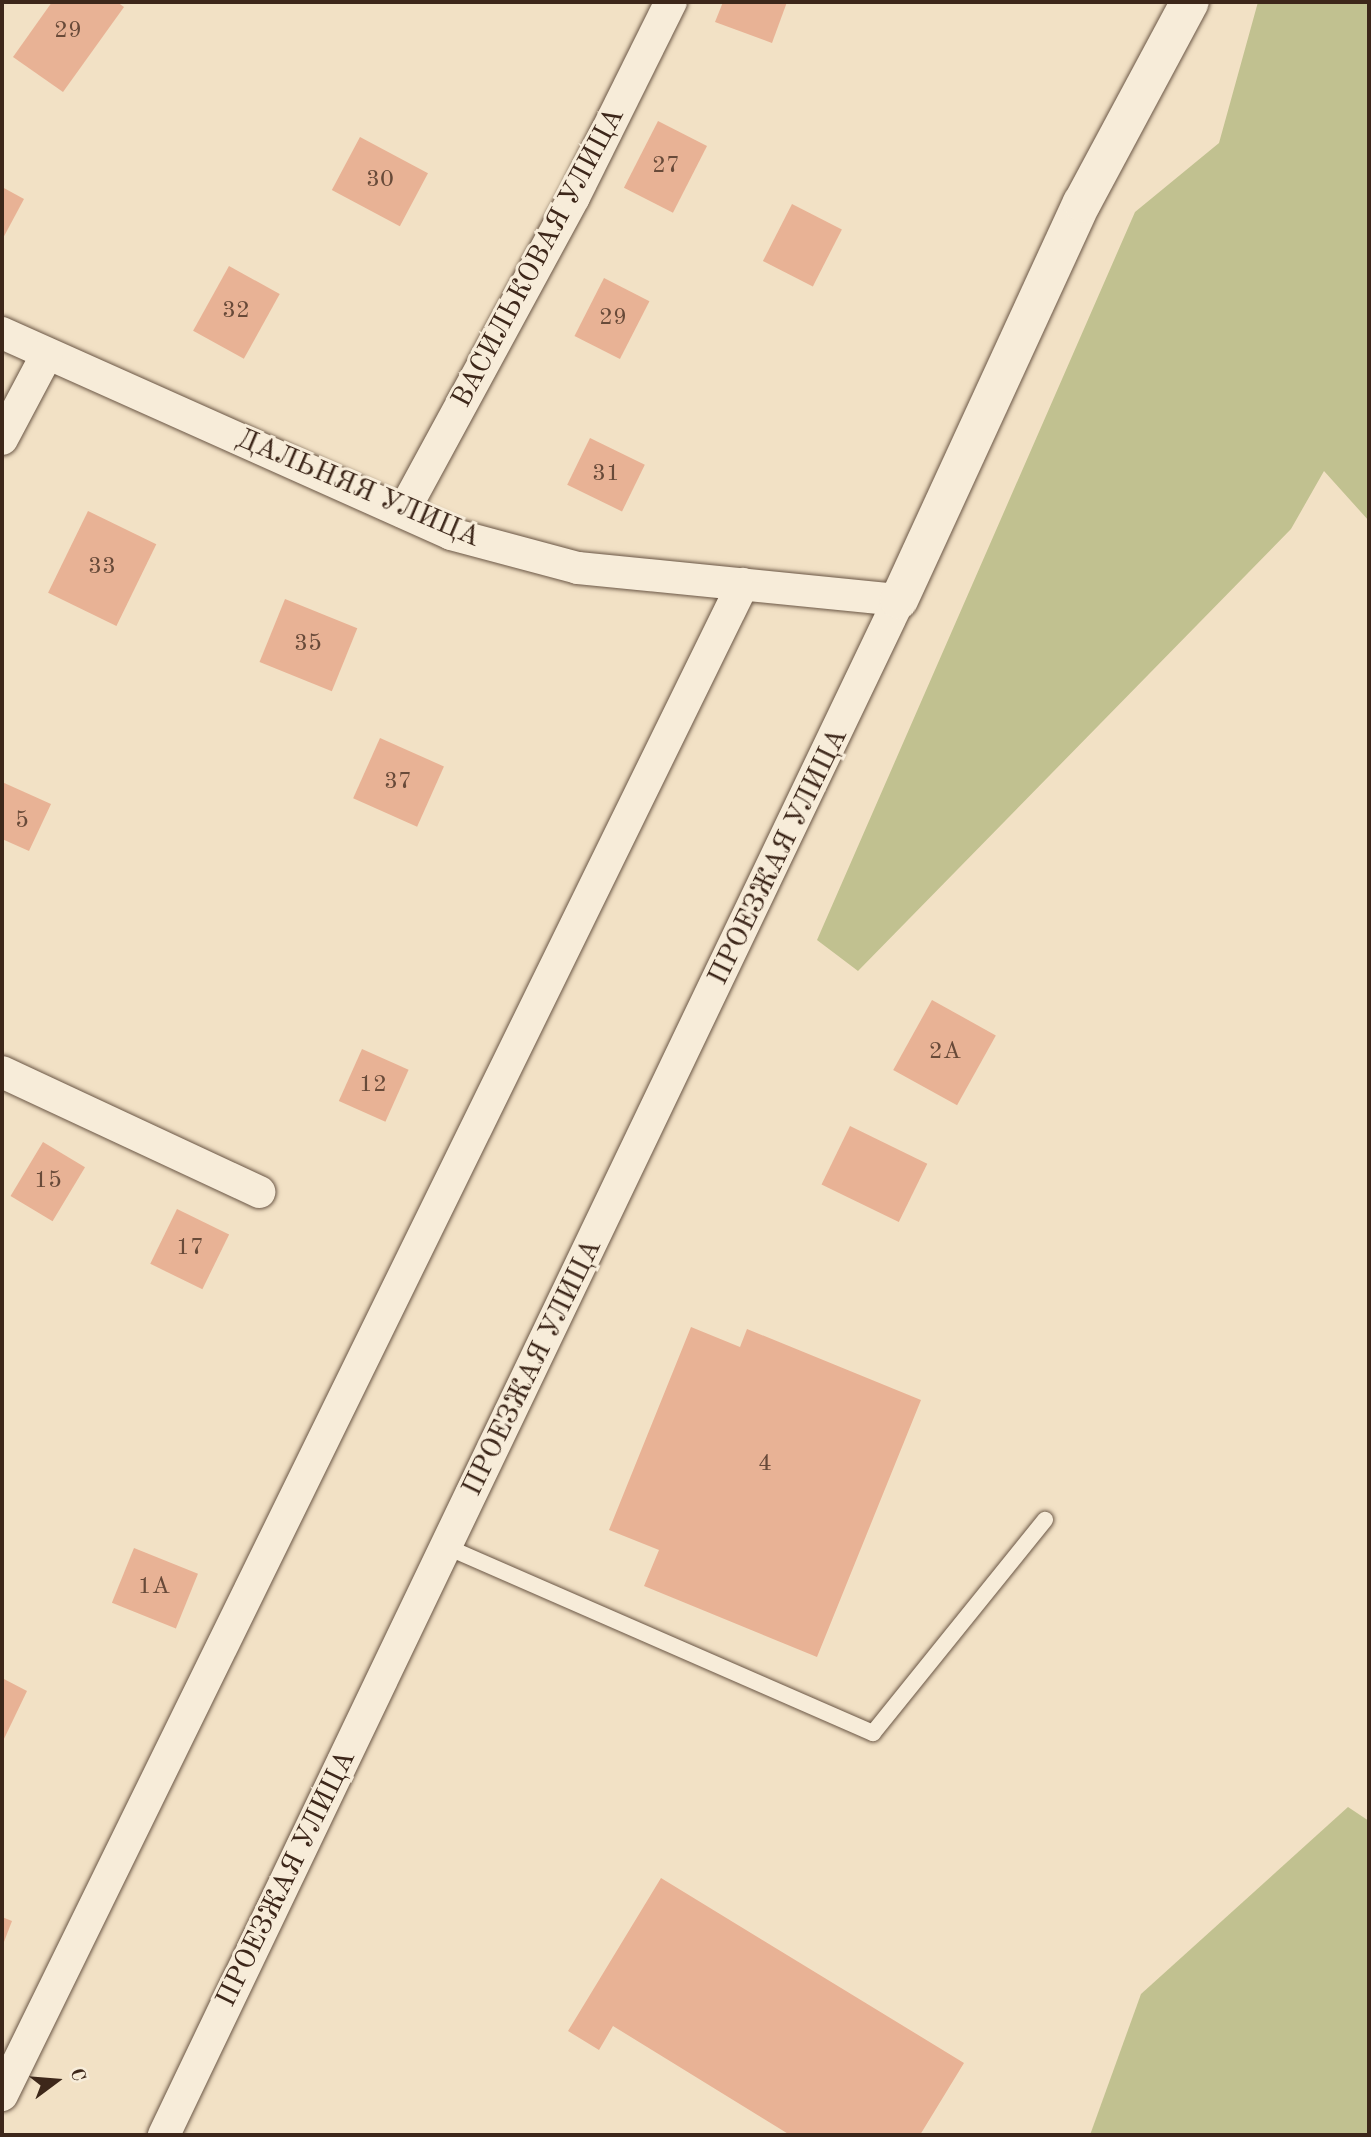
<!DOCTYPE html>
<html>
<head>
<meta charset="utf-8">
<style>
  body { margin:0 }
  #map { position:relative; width:1371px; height:2137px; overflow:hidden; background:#f2e1c5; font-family:"Old Standard TT",serif }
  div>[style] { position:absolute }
  .green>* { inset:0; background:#c1c190 }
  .building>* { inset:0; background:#e8b295; transform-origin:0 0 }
  .roads { filter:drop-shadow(0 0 2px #6a5645) drop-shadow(0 0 2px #6a5645) }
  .service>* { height:16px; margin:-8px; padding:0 8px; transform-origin:8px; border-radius:8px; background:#f7ecd9 }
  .minor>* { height:32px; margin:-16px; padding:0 16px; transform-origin:16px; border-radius:16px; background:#f7ecd9 }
  .tertiary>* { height:38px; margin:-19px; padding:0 19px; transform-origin:19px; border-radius:19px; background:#f7ecd9 }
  span { translate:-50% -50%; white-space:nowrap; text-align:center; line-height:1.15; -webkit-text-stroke:6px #f7ecd9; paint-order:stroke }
  .number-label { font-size:24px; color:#684a39 }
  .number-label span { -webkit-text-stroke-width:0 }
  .street-label { font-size:28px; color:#3d271a }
  .frame { position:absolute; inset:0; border:4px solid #3d271a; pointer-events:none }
  .north { position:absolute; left:21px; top:2046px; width:70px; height:70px; -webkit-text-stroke:5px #f7ecd9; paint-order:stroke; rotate:74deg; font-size:19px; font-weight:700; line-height:28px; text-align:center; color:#3d271a }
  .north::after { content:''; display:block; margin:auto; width:24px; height:32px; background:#3d271a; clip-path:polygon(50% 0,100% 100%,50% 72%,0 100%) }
</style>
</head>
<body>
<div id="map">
  <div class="green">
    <i style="clip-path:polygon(1258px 2px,1369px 2px,1369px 521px,1324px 471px,1291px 529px,858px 971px,817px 940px,1135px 212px,1219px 143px)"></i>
    <i style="clip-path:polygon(1348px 1807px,1369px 1821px,1369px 2135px,1090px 2135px,1141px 1994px)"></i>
  </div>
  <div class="building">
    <i style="clip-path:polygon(52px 2px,117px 2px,124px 7px,63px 92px,13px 57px)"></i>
    <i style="clip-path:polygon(723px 2px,787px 2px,772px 43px,715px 22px)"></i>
    <i style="left:658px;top:121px;width:55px;height:75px;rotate:27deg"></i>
    <i style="left:360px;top:137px;width:77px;height:60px;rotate:28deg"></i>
    <i style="clip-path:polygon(2px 187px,24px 199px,2px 240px)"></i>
    <i style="left:792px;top:204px;width:56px;height:64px;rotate:27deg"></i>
    <i style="left:229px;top:266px;width:58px;height:74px;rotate:29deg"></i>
    <i style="left:604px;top:278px;width:51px;height:65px;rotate:27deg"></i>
    <i style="left:590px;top:438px;width:61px;height:52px;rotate:26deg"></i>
    <i style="left:88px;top:511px;width:76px;height:91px;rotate:26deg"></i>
    <i style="left:285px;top:599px;width:78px;height:68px;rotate:22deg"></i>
    <i style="left:380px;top:738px;width:70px;height:66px;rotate:24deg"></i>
    <i style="clip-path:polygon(2px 782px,51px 804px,29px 851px,2px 839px)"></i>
    <i style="left:932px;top:1000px;width:73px;height:80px;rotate:29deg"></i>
    <i style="left:362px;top:1049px;width:51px;height:57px;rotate:24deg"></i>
    <i style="left:850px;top:1126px;width:86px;height:65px;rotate:26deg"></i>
    <i style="left:43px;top:1142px;width:49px;height:63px;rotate:31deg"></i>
    <i style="left:177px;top:1209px;width:58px;height:61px;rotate:26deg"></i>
    <i style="clip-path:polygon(691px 1327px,740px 1347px,747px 1329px,921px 1400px,817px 1657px,644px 1586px,659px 1550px,609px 1530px)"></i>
    <i style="left:134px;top:1548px;width:69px;height:59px;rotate:22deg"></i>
    <i style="clip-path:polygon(2px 1678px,27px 1691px,2px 1743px)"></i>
    <i style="clip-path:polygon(661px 1878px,964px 2063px,920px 2135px,790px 2135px,613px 2026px,599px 2050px,568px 2031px)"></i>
    <i style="clip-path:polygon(2px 1917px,12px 1921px,2px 1947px)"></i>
  </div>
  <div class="roads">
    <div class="service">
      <i style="left:447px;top:1547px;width:465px;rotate:23.6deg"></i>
      <i style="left:873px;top:1733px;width:274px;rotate:-51.1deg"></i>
    </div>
    <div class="minor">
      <i style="left:2px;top:333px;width:492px;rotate:24.1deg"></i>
      <i style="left:451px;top:534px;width:131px;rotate:15deg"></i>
      <i style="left:578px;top:568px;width:323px;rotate:5.7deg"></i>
      <i style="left:899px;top:600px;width:1702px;rotate:115.59deg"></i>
      <i style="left:2px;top:439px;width:96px;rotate:-62.1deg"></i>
      <i style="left:403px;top:512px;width:358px;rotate:-61.5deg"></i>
      <i style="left:574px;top:197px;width:218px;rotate:-63.6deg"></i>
      <i style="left:2px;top:1072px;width:284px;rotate:25deg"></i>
      <i style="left:2px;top:2095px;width:1683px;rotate:-63.88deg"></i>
    </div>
    <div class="tertiary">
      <i style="left:899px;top:600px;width:437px;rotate:-65.3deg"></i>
      <i style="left:1082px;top:203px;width:228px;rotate:-61.8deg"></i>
    </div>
  </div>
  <div class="number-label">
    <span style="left:68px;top:32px">29</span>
    <span style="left:666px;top:167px">27</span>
    <span style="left:380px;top:181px">30</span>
    <span style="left:236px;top:312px">32</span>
    <span style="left:613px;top:319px">29</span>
    <span style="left:606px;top:475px">31</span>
    <span style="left:102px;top:568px">33</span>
    <span style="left:308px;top:645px">35</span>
    <span style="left:398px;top:783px">37</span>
    <span style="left:22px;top:822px">5</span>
    <span style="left:945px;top:1053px">2А</span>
    <span style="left:373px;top:1086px">12</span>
    <span style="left:48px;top:1182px">15</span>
    <span style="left:190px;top:1249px">17</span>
    <span style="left:765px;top:1465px">4</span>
    <span style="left:154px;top:1588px">1А</span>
  </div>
  <div class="street-label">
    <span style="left:539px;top:258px;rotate:-62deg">ВАСИЛЬКОВАЯ УЛИЦА</span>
    <span style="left:358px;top:489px;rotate:23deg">ДАЛЬНЯЯ УЛИЦА</span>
    <span style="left:779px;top:857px;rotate:-64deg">ПРОЕЗЖАЯ УЛИЦА</span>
    <span style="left:533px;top:1368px;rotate:-64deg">ПРОЕЗЖАЯ УЛИЦА</span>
    <span style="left:287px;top:1879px;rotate:-64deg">ПРОЕЗЖАЯ УЛИЦА</span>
  </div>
  <div class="frame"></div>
  <div class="north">С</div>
</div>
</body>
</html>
